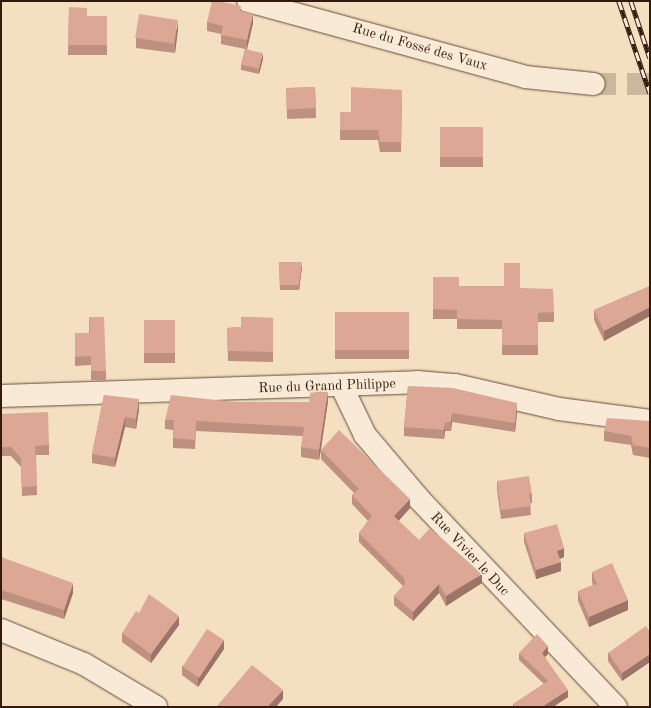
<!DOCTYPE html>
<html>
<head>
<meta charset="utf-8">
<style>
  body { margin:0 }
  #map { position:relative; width:651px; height:708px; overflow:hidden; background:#f4dfc1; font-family:"Old Standard TT",serif }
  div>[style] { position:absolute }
  .minor-tunnel>* { height:22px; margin-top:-11px; transform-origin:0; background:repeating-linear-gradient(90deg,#ceb89d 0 22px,transparent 0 33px) }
  .roads { filter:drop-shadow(0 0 1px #644b39) drop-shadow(0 0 1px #644b39) }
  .minor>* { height:22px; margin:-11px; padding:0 11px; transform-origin:11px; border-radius:11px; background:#f8ead7 }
  .rail>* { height:4.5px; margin-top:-2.25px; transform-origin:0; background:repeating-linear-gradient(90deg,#f8ead7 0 9px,#341a0c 0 18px); box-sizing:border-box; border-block:1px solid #341a0c }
  .wall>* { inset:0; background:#be9080; transform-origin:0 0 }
  .shaded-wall>* { inset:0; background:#9b7568 }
  .building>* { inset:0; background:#dda795; transform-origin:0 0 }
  span { translate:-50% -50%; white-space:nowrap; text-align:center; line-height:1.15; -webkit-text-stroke:3.5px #f8ead7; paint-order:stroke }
  .street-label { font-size:14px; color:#341a0c }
  .frame { position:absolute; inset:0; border:2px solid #341a0c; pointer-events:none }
</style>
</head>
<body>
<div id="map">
  <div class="minor-tunnel">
    <i style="left:594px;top:84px;width:56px"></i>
  </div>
  <div class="roads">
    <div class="minor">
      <i style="left:248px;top:1px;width:287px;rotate:15.3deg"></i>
      <i style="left:525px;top:77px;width:69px;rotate:5.8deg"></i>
      <i style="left:342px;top:387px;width:53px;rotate:64.4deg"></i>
      <i style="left:365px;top:435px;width:85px;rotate:49.8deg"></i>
      <i style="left:420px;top:500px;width:285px;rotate:46.6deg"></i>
      <i style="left:1px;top:396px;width:416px;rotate:-1.9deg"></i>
      <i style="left:417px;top:382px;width:38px;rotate:5deg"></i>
      <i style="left:455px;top:385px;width:107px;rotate:13deg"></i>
      <i style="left:559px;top:409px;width:92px;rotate:7.5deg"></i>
      <i style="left:1px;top:630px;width:90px;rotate:22.3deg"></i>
      <i style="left:84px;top:664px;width:84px;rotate:30.8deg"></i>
    </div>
  </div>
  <div class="rail">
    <i style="left:619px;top:1px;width:97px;rotate:71.4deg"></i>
    <i style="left:631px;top:1px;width:60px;rotate:71.6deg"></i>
  </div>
  <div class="wall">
    <i style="clip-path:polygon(69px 7px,87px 16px,107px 16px,107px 55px,68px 55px)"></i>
    <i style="clip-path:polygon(241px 12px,253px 23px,247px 49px,263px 59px,259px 74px,241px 70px,241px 65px,245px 49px,221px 44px,221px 34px,207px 31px,207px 22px)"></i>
    <i style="clip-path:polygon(178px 29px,175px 53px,136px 48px,136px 38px)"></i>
    <i style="left:315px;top:87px;width:31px;height:29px;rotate:88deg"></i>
    <i style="clip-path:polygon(402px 99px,401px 152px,380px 152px,378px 140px,340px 140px,340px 112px,351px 112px)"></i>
    <i style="left:440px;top:127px;width:43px;height:40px"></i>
    <i style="clip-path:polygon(279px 262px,302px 267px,299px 290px,280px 290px)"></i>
    <i style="clip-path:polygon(433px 277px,459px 286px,504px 286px,520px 288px,554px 312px,554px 322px,538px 322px,538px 355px,502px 355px,502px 329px,457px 329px,457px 319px,433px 319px)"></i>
    <i style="clip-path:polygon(650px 286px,650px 316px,604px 341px,594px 320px,594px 310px)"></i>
    <i style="left:409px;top:312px;width:47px;height:74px;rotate:90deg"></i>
    <i style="clip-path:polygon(89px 317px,106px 371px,106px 380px,91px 380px,91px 365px,75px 366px,75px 333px,89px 333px)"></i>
    <i style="clip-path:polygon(241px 317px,273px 318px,273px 362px,228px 361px,227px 328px,241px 327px)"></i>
    <i style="left:175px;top:320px;width:43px;height:31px;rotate:90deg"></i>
    <i style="clip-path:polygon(408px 386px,517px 412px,515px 432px,452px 422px,451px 431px,445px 431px,444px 439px,404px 436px,404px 427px)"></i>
    <i style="clip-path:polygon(104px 395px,139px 409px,136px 429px,125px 427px,115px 467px,92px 463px,92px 454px)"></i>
    <i style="clip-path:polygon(328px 401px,321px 450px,410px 508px,398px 521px,419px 540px,482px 583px,446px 606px,439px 593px,413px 621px,394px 605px,394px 596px,403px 586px,359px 542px,359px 533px,368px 521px,352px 504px,352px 495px,354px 493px,321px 459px,321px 450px,319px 460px,301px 457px,301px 447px,303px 436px,196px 431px,195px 449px,173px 448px,173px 430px,165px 429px,165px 420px,234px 402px,309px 402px)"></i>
    <i style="clip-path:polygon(1px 414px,49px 445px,49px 455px,36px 455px,37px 495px,22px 496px,21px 467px,11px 456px,1px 456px)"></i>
    <i style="clip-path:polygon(650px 421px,650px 458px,633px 455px,631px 445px,604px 441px,604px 431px)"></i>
    <i style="clip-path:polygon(497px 481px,532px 494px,532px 503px,530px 503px,531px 515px,501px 519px,497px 490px)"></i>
    <i style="clip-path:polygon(524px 533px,564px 557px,560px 559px,561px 571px,536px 579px,524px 542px)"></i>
    <i style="clip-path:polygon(1px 557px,73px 593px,64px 619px,1px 599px)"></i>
    <i style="clip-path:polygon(592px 572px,628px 610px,589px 627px,578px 601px,578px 591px,593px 585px,592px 582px)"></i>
    <i style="clip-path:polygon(139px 613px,179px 625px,151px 663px,122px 642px,122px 633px)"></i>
    <i style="clip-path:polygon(650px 632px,650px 662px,622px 681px,608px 661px,608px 653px)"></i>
    <i style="clip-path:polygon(224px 649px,198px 687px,182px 675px,182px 666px)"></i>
    <i style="clip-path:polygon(519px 653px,548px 654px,545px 657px,568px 697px,553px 707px,513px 707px,513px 704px,544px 684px,519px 660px)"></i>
  </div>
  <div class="shaded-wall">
    <i style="clip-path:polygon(253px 14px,253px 23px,247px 49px,247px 40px)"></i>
    <i style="clip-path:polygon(178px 20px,178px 29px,175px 53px,175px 43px)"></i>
    <i style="clip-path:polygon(263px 53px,263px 59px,259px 74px,259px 69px)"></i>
    <i style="clip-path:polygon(302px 262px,302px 267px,299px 290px,299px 285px)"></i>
    <i style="clip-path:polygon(650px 307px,650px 316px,604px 341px,604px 331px)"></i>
    <i style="clip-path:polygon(328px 391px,328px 401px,319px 460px,319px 450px)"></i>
    <i style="clip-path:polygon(139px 399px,139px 409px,136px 429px,136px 419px)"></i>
    <i style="clip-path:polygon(517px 403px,517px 412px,515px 432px,515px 423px)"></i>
    <i style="clip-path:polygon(452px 413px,452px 422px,451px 431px,451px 422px)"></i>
    <i style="clip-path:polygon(125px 417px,125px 427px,115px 467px,115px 458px)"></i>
    <i style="clip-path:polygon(445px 422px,445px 431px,444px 439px,444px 430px)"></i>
    <i style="clip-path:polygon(410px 499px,410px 508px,394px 526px,394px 516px)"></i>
    <i style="clip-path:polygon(564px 548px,564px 557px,557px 560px,557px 551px)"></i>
    <i style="clip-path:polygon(561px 562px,561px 571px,536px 579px,536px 570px)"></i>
    <i style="clip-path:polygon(482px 574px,482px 583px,446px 606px,446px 596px)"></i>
    <i style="clip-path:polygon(73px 583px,73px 593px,64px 619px,64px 610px)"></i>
    <i style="clip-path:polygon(439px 584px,439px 593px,413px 621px,413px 612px)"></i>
    <i style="clip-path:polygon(628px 600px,628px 610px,589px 627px,589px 617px)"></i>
    <i style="clip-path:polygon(179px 616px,179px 625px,151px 663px,151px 654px)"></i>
    <i style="clip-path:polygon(224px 640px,224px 649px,198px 687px,198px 678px)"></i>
    <i style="clip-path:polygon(548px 646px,548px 654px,542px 660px,542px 653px)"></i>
    <i style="clip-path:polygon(650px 654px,650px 662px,622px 681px,622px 673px)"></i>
    <i style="clip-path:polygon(283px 690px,283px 699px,276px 707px,267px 707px)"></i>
    <i style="clip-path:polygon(568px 690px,568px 697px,553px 707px,542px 707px)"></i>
  </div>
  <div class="building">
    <i style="clip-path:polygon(212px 1px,218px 1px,241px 6px,240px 11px,253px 14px,247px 40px,221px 35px,223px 26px,207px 22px)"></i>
    <i style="clip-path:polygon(69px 7px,87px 8px,87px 16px,107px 16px,107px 45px,68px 45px)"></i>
    <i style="left:139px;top:14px;width:39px;height:24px;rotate:9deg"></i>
    <i style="left:245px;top:49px;width:18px;height:16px;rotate:13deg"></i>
    <i style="left:315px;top:87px;width:21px;height:29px;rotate:87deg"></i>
    <i style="clip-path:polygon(351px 87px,402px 90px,401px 142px,380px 142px,378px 130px,340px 130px,340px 112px,351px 112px)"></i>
    <i style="left:440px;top:127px;width:43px;height:30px"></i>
    <i style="clip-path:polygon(279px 262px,302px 262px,299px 285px,280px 285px)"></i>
    <i style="clip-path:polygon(504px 263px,520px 263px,520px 288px,553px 289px,554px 312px,538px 313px,538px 345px,502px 345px,502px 320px,457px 319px,457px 310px,433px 309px,433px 277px,459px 277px,459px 286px,504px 286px)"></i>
    <i style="clip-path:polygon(650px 286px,650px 307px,604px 331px,594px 310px)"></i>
    <i style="left:409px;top:312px;width:38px;height:74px;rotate:90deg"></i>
    <i style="clip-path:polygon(89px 317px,104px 317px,106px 371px,91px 371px,91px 356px,75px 357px,75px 333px,90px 333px)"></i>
    <i style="clip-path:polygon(241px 317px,273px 318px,273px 352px,228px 351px,227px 328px,241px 327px)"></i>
    <i style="left:175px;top:320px;width:33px;height:31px;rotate:90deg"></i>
    <i style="clip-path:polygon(408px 386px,453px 388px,517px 403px,515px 423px,452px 413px,451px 422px,445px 422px,444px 430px,404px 427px)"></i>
    <i style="clip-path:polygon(311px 389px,328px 391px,319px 450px,301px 447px,304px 427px,196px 421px,195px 440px,173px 438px,174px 420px,165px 420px,171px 395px,234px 402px,309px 402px)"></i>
    <i style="clip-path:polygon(104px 395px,139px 399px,136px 419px,125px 417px,115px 458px,92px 454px)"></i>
    <i style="clip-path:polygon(48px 412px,49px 445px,35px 446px,37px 486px,22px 487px,21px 458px,11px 447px,1px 447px,1px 414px)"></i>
    <i style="clip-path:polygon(607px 418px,650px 421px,650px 448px,633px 445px,631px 436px,604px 431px)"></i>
    <i style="clip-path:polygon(339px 430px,410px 499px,394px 516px,419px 540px,430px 528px,482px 574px,446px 596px,439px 584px,413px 612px,394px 596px,405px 584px,404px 578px,359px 533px,372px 516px,352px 495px,359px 489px,321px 450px)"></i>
    <i style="clip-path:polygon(529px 476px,532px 494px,529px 494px,531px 506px,501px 510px,497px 481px)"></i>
    <i style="clip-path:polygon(557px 524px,564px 548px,557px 551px,561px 562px,536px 570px,524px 533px)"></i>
    <i style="clip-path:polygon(1px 557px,73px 583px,64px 610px,1px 590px)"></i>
    <i style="clip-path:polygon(612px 563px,628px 600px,589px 617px,578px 591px,597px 584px,592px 572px)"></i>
    <i style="clip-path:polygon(149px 594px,179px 616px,151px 654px,122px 633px,136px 611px,139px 613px)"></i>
    <i style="clip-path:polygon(646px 626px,650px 632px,650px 654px,622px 673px,608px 653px)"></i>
    <i style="left:207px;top:629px;width:20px;height:45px;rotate:33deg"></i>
    <i style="clip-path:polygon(537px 634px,548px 646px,542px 653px,568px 690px,542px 707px,515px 707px,513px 704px,548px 681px,519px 653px)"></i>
    <i style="clip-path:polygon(252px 665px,283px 690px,267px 707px,218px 707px,217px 706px)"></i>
  </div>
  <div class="street-label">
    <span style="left:420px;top:47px;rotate:16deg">Rue du Fossé des Vaux</span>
    <span style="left:327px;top:386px;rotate:-2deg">Rue du Grand Philippe</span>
    <span style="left:470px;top:554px;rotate:47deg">Rue Vivier le Duc</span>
  </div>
  <div class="frame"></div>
</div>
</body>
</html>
